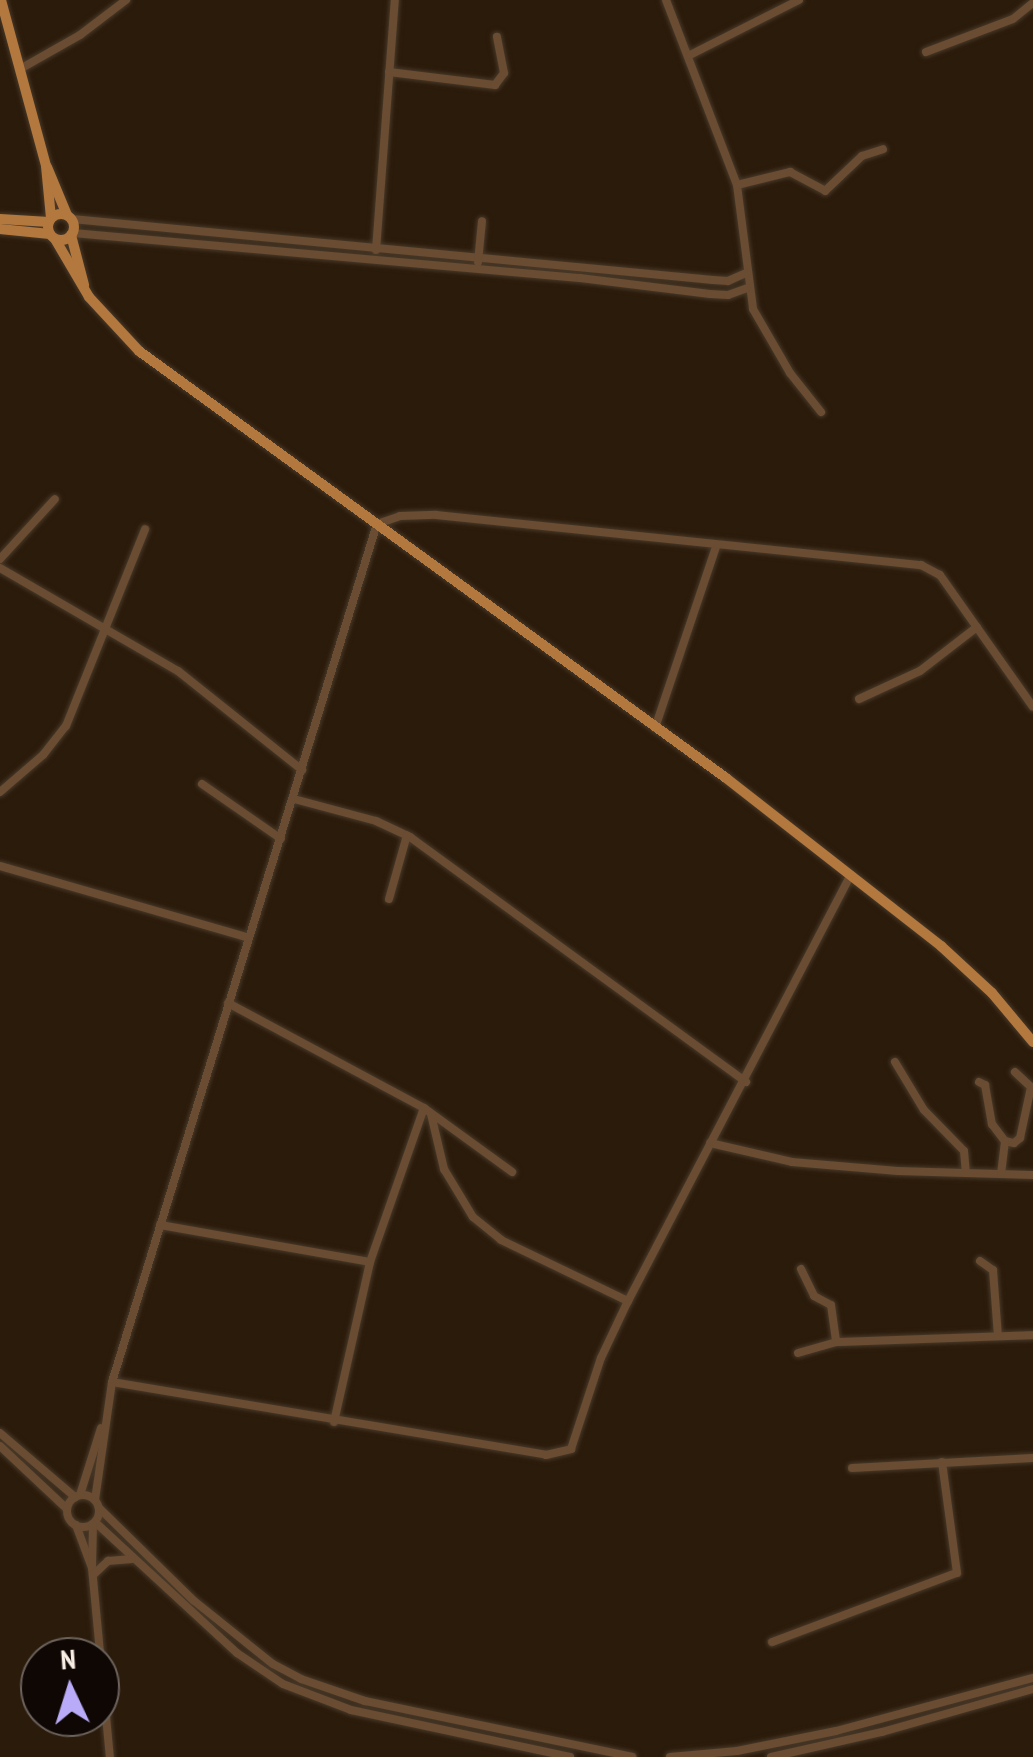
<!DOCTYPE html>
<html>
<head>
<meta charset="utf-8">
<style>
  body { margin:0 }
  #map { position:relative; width:1033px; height:1757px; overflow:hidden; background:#2b1b0b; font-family:"PT Sans Narrow",sans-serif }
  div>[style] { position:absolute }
  .roads { filter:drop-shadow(0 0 2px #483929) drop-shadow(0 0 2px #483929) }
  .minor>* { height:8px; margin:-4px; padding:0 4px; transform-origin:4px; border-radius:4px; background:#694c32 }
  .minor>.ring { margin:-4px; padding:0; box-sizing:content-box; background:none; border:8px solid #694c32; border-radius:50% }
  .major>* { height:10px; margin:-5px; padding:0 5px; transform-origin:5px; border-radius:5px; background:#b3783e }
  .major>.ring { margin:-5px; padding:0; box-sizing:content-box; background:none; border:10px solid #b3783e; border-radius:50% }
  span { translate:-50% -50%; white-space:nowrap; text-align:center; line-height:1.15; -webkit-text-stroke:10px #0e0703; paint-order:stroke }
  .north { position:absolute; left:20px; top:1637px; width:100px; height:100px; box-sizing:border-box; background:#0e0703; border:2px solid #6c635d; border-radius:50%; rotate:356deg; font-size:28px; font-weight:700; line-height:40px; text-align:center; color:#f9eee4 }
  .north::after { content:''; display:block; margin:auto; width:35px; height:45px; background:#b9abf7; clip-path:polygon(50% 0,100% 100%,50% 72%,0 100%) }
</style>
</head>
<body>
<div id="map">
  <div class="roads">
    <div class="minor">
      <i style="left:666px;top:0;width:198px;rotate:69deg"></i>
      <i style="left:737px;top:185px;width:125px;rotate:82.6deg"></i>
      <i style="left:753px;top:309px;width:74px;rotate:60deg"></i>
      <i style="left:790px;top:373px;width:50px;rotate:51.5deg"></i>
      <i style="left:926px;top:52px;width:93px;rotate:-20.8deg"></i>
      <i style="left:1013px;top:19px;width:26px;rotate:-39deg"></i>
      <i style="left:690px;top:55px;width:122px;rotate:-26.8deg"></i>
      <i style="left:20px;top:69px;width:69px;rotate:-29.5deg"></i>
      <i style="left:80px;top:35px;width:58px;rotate:-37.3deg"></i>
      <i style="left:389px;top:72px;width:107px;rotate:7deg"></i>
      <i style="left:495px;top:85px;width:15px;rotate:-53deg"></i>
      <i style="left:504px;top:73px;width:37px;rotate:-101deg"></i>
      <i style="left:737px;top:185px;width:55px;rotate:-13.8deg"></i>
      <i style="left:790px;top:172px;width:40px;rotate:28deg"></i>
      <i style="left:825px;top:191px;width:51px;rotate:-43.4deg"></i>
      <i style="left:862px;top:156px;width:22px;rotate:-18deg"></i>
      <i style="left:72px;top:219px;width:644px;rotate:5.44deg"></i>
      <i style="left:713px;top:280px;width:15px;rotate:4deg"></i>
      <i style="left:728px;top:281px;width:20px;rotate:-24deg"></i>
      <i style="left:73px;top:233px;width:509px;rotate:5.07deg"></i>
      <i style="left:580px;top:278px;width:131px;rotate:7deg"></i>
      <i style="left:710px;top:294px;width:18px;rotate:3deg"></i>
      <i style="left:728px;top:295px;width:20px;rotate:-20deg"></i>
      <i style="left:376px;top:250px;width:251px;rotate:-85.7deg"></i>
      <i style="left:478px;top:262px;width:41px;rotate:-84.4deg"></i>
      <i style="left:0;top:559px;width:81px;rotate:-47.5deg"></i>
      <i style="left:0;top:568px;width:206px;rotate:30.1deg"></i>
      <i style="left:178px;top:671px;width:159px;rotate:38.6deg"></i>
      <i style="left:859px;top:699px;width:67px;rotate:-24.7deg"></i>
      <i style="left:920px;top:671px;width:72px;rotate:-37.7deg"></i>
      <i style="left:655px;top:728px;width:191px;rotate:-71.4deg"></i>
      <i style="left:202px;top:784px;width:96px;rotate:34.8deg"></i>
      <i style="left:0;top:792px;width:57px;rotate:-40.7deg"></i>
      <i style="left:43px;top:755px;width:37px;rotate:-52deg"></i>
      <i style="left:66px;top:726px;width:212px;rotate:-68.1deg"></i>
      <i style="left:294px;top:799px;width:85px;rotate:15deg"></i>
      <i style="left:376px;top:821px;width:38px;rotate:25deg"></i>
      <i style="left:410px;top:837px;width:416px;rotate:36.1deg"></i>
      <i style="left:0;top:866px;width:259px;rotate:16.1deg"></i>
      <i style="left:389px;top:899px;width:66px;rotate:-74.3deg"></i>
      <i style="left:228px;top:1003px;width:222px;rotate:28.2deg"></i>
      <i style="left:424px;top:1108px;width:109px;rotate:36deg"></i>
      <i style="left:895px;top:1062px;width:56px;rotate:58.9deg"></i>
      <i style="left:924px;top:1110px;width:57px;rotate:45.7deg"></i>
      <i style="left:964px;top:1151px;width:22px;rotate:85deg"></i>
      <i style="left:979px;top:1082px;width:7px;rotate:27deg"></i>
      <i style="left:985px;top:1085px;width:40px;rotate:80deg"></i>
      <i style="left:992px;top:1124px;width:21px;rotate:53deg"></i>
      <i style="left:1005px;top:1141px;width:9px;rotate:13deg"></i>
      <i style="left:1014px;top:1143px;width:8px;rotate:-40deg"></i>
      <i style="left:1020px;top:1138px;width:52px;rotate:-77.8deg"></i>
      <i style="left:1031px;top:1087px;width:22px;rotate:-137deg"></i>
      <i style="left:431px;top:1114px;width:57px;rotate:76.7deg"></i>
      <i style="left:444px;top:1169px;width:56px;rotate:58.9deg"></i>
      <i style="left:473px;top:1217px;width:36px;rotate:39deg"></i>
      <i style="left:501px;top:1240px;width:141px;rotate:25.7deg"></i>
      <i style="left:710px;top:1143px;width:84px;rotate:13deg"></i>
      <i style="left:792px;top:1162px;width:106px;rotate:4.9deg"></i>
      <i style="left:898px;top:1171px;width:135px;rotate:1.7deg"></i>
      <i style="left:1001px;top:1174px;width:33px;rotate:-83deg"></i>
      <i style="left:160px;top:1225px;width:213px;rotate:10deg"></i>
      <i style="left:980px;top:1261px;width:16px;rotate:35deg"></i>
      <i style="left:993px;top:1270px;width:66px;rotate:85.7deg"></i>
      <i style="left:801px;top:1269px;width:30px;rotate:64deg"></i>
      <i style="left:814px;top:1296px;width:19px;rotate:28deg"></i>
      <i style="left:831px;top:1305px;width:37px;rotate:82deg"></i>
      <i style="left:798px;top:1353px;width:40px;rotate:-16deg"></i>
      <i style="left:836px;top:1342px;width:197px;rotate:-2deg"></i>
      <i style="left:112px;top:1382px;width:440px;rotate:9.5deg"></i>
      <i style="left:546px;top:1455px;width:26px;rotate:-13deg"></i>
      <i style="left:571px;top:1449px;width:96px;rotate:-71.8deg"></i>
      <i style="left:601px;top:1358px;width:63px;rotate:-64.7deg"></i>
      <i style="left:628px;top:1301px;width:481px;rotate:-62.4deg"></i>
      <i style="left:334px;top:1422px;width:164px;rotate:-77.3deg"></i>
      <i style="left:370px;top:1262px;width:163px;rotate:-70.7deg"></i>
      <i style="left:0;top:1433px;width:99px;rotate:40.5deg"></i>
      <i style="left:0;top:1446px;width:92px;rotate:43.2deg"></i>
      <i style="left:852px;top:1468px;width:181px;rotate:-3.2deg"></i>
      <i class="ring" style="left:67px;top:1495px;width:24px;height:24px"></i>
      <i style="left:80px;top:1495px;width:70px;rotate:-72.6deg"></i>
      <i style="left:95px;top:1500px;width:119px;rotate:-81.8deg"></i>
      <i style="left:112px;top:1382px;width:898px;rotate:-72.84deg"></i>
      <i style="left:377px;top:524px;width:24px;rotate:-19deg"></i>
      <i style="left:400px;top:516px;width:36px;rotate:-2deg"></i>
      <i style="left:436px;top:515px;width:488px;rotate:5.9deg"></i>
      <i style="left:921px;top:565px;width:21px;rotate:28deg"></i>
      <i style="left:940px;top:575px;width:161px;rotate:54.8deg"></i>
      <i style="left:99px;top:1508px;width:132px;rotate:44.4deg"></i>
      <i style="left:193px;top:1600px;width:102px;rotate:38.7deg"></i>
      <i style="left:273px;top:1664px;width:32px;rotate:28deg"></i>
      <i style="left:301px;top:1679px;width:68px;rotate:19deg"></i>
      <i style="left:365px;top:1701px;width:273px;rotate:11.8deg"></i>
      <i style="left:95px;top:1522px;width:193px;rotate:42.7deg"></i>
      <i style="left:237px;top:1653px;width:55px;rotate:34deg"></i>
      <i style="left:283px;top:1684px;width:73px;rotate:20.9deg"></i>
      <i style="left:351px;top:1710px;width:224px;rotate:12.1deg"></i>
      <i style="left:76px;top:1525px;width:46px;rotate:69.6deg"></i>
      <i style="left:92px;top:1568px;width:190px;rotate:84.6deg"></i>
      <i style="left:92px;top:1568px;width:44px;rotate:-88.7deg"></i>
      <i style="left:93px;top:1575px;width:21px;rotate:-43deg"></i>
      <i style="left:108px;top:1561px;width:24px;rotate:-5deg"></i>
      <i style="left:772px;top:1642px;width:197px;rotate:-20.5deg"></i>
      <i style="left:957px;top:1573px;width:112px;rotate:-97.7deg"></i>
      <i style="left:670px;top:1757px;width:67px;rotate:-5.1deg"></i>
      <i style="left:737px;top:1751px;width:101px;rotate:-11.4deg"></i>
      <i style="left:836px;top:1731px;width:204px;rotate:-15.1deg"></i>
      <i style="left:771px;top:1757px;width:114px;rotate:-12.7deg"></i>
      <i style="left:882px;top:1732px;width:157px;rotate:-15.9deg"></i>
    </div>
    <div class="major">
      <i style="left:1px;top:0;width:172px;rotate:74.8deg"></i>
      <i style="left:46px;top:166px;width:52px;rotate:84.5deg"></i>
      <i style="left:47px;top:167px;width:52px;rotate:67.4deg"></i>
      <i class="ring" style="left:48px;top:214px;width:16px;height:16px"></i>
      <i style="left:0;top:219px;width:49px;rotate:3.5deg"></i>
      <i style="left:0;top:229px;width:50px;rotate:5.7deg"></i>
      <i style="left:71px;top:235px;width:52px;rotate:75.4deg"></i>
      <i style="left:55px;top:239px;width:67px;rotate:59.6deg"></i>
      <i style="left:89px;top:297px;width:74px;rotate:47.2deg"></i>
      <i style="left:139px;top:351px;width:726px;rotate:36.03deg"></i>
      <i style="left:726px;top:778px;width:273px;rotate:38deg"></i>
      <i style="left:941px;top:946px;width:69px;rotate:42.7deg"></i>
      <i style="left:992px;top:993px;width:64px;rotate:50.1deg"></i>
    </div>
  </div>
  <div class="north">N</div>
</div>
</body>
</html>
